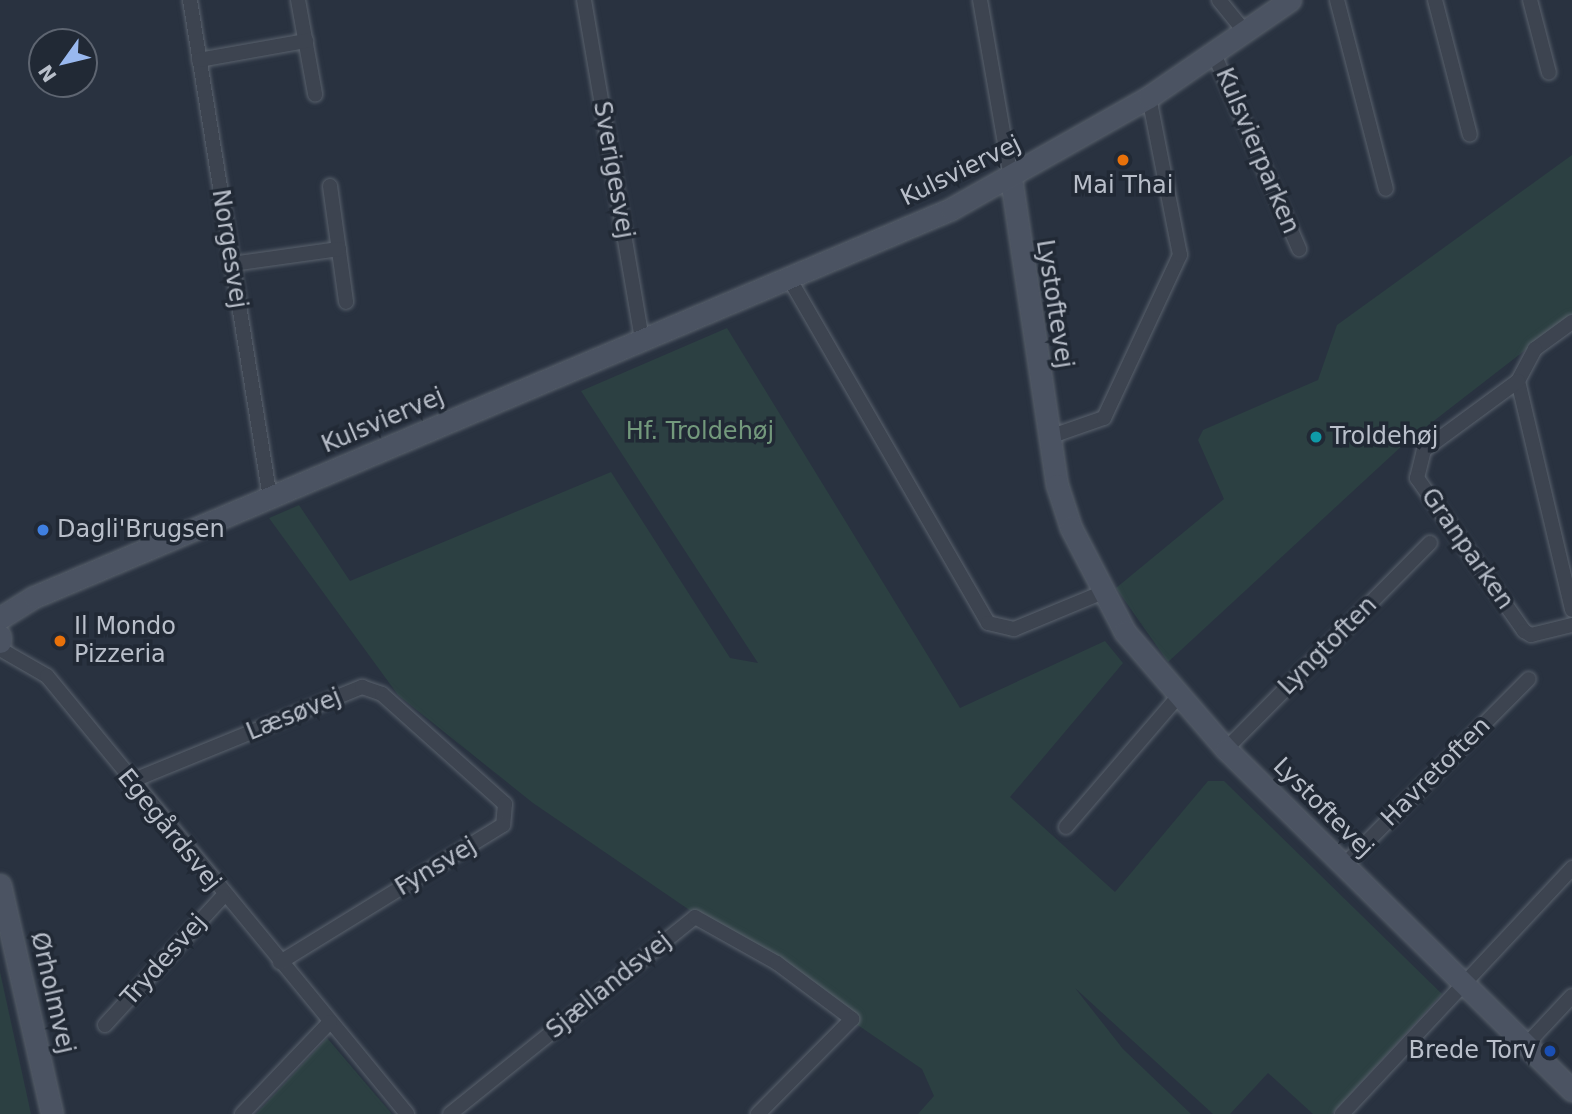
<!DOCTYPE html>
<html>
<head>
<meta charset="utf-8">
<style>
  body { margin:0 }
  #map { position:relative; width:1572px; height:1114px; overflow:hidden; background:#293240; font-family:"DejaVu Sans",sans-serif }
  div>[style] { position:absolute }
  .green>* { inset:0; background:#2c4042 }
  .roads { filter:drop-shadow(0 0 2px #5a626d) drop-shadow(0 0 2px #5a626d) }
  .street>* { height:14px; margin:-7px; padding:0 7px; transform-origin:7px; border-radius:7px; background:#3d4450 }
  .secondary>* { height:21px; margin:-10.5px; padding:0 10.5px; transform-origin:10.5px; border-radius:10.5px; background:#4b5362 }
  .dots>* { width:19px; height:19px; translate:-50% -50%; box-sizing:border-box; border:4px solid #212935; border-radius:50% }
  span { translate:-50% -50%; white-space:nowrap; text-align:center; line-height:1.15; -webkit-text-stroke:7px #212935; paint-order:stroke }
  .street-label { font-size:24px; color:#b9bfca }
  .poi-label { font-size:24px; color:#b9bfca }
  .left { translate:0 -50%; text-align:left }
  .right { translate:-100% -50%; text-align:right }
  .park-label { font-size:24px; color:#73997c }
  .north { position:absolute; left:28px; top:28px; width:70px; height:70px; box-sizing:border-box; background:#212935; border:2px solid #5e6571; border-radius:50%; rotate:236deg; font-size:19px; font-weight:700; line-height:28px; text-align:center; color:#b9bfca }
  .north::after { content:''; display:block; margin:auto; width:24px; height:32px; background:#99b8ef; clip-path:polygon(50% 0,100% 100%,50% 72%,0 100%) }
</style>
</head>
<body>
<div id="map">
  <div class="green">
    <i style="clip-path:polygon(1572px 155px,1572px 314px,1404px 444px,1168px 662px,1116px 588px,1224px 499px,1198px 440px,1203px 430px,1318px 380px,1337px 325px)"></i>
    <i style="clip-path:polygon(727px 328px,960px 708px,1105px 641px,1123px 663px,1010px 797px,1115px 892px,1208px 781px,1224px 781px,1442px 994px,1332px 1114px,1313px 1114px,1268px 1073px,1230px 1114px,1213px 1114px,1075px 988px,1123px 1049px,1191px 1114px,918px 1114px,934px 1096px,922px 1069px,533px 803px,398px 695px,269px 518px,299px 505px,350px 581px,611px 472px,730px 658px,758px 663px,581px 391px)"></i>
    <i style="clip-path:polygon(0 972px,31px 1114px,0 1114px)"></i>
    <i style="clip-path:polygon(327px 1038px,392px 1114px,256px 1114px)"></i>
  </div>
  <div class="roads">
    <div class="street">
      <i style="left:190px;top:0;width:504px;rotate:80.87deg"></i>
      <i style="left:298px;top:0;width:96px;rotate:79.7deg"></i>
      <i style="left:584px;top:0;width:345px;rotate:80.3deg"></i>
      <i style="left:980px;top:0;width:181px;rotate:80.1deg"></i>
      <i style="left:1219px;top:0;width:41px;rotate:50.9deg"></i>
      <i style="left:1337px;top:0;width:195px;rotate:75.5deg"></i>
      <i style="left:1435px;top:0;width:139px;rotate:75.5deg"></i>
      <i style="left:1530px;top:0;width:75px;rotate:75.4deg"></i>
      <i style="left:1214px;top:54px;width:213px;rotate:66.4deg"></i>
      <i style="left:199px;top:60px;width:109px;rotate:-10.1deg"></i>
      <i style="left:330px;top:186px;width:117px;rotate:82.1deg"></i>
      <i style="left:232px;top:264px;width:108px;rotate:-8deg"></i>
      <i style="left:789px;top:278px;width:398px;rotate:60deg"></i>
      <i style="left:988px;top:623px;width:27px;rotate:13deg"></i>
      <i style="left:1014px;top:629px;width:94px;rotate:-22.5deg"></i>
      <i style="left:1572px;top:322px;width:46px;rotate:143.9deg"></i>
      <i style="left:1535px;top:349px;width:36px;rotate:118deg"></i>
      <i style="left:1518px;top:381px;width:235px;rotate:76.7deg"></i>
      <i style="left:1518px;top:381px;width:117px;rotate:143.7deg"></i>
      <i style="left:1424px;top:450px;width:29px;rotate:104deg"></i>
      <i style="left:1417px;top:478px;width:187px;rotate:55deg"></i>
      <i style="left:1524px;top:631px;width:8px;rotate:30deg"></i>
      <i style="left:1531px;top:635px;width:42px;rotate:-13.7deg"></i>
      <i style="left:1049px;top:437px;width:58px;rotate:-19.1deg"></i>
      <i style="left:1104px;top:418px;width:180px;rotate:-65deg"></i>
      <i style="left:1180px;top:255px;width:161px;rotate:-101.1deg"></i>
      <i style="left:0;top:649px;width:54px;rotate:29.9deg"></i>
      <i style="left:47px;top:676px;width:567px;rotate:50.58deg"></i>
      <i style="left:1226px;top:749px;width:290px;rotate:-45.3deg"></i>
      <i style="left:129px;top:782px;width:252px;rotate:-22.2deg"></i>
      <i style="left:362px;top:687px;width:21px;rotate:19deg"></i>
      <i style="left:382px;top:694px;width:165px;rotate:41.8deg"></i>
      <i style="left:505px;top:804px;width:21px;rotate:95deg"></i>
      <i style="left:503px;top:825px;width:262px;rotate:148.4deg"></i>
      <i style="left:1066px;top:827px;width:172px;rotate:-49.3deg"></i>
      <i style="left:1344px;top:865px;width:262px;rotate:-45.2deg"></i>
      <i style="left:105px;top:1025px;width:175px;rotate:-47.5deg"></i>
      <i style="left:1526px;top:1045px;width:67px;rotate:-46.8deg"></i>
      <i style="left:242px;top:1114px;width:127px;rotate:-46.3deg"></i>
      <i style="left:450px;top:1114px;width:314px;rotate:-38.8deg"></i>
      <i style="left:695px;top:917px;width:94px;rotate:29.3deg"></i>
      <i style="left:777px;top:963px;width:94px;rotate:36.7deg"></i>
      <i style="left:852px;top:1019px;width:134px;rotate:134.7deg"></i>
      <i style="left:1342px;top:1114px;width:337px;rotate:-46.9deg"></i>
    </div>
    <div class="secondary">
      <i style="left:1011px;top:178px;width:310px;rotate:81.5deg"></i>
      <i style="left:1057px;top:485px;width:45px;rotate:72deg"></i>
      <i style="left:1071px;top:528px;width:117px;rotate:62.6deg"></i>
      <i style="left:1125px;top:632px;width:155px;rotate:49.2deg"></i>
      <i style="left:1226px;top:749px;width:486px;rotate:44.6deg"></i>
      <i style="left:0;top:618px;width:40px;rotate:-32deg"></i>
      <i style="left:34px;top:597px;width:996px;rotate:-22.93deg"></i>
      <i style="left:951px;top:209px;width:227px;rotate:-29.5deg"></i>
      <i style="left:1149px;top:97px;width:171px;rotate:-34.5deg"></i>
      <i style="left:0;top:636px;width:6px;rotate:90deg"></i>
      <i style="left:0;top:885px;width:235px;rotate:77.2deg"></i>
    </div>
  </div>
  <div class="dots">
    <i style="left:1123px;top:160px;background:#e8710a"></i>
    <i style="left:1316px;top:437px;background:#0f9aa8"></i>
    <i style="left:43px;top:530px;background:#3f7fe0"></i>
    <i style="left:60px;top:641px;background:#e8710a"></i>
    <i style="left:1550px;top:1051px;background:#1a4fb4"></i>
  </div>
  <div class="street-label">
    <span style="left:1257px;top:151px;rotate:67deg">Kulsvierparken</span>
    <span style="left:613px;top:170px;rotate:80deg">Sverigesvej</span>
    <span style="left:961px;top:171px;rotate:-26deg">Kulsviervej</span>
    <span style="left:229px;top:249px;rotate:81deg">Norgesvej</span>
    <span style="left:1054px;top:304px;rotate:81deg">Lystoftevej</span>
    <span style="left:383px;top:421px;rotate:-23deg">Kulsviervej</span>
    <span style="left:1467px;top:549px;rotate:55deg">Granparken</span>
    <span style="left:1328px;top:646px;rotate:-45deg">Lyngtoften</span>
    <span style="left:294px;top:715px;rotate:-22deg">Læsøvej</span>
    <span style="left:1436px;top:772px;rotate:-45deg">Havretoften</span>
    <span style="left:1323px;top:808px;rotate:45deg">Lystoftevej</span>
    <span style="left:169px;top:830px;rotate:51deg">Egegårdsvej</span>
    <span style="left:436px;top:867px;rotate:-31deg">Fynsvej</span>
    <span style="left:164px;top:960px;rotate:-48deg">Trydesvej</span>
    <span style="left:609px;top:986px;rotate:-39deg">Sjællandsvej</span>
    <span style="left:52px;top:993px;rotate:77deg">Ørholmvej</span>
  </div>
  <div class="poi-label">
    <span style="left:1123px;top:186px">Mai Thai</span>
    <span class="left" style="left:1330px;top:437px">Troldehøj</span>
    <span class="left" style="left:57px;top:530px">Dagli'Brugsen</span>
    <span class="left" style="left:74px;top:641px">Il Mondo<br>Pizzeria</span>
    <span class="right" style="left:1536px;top:1051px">Brede Torv</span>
  </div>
  <div class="park-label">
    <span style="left:700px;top:432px">Hf. Troldehøj</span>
  </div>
  <div class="north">N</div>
</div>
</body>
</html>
